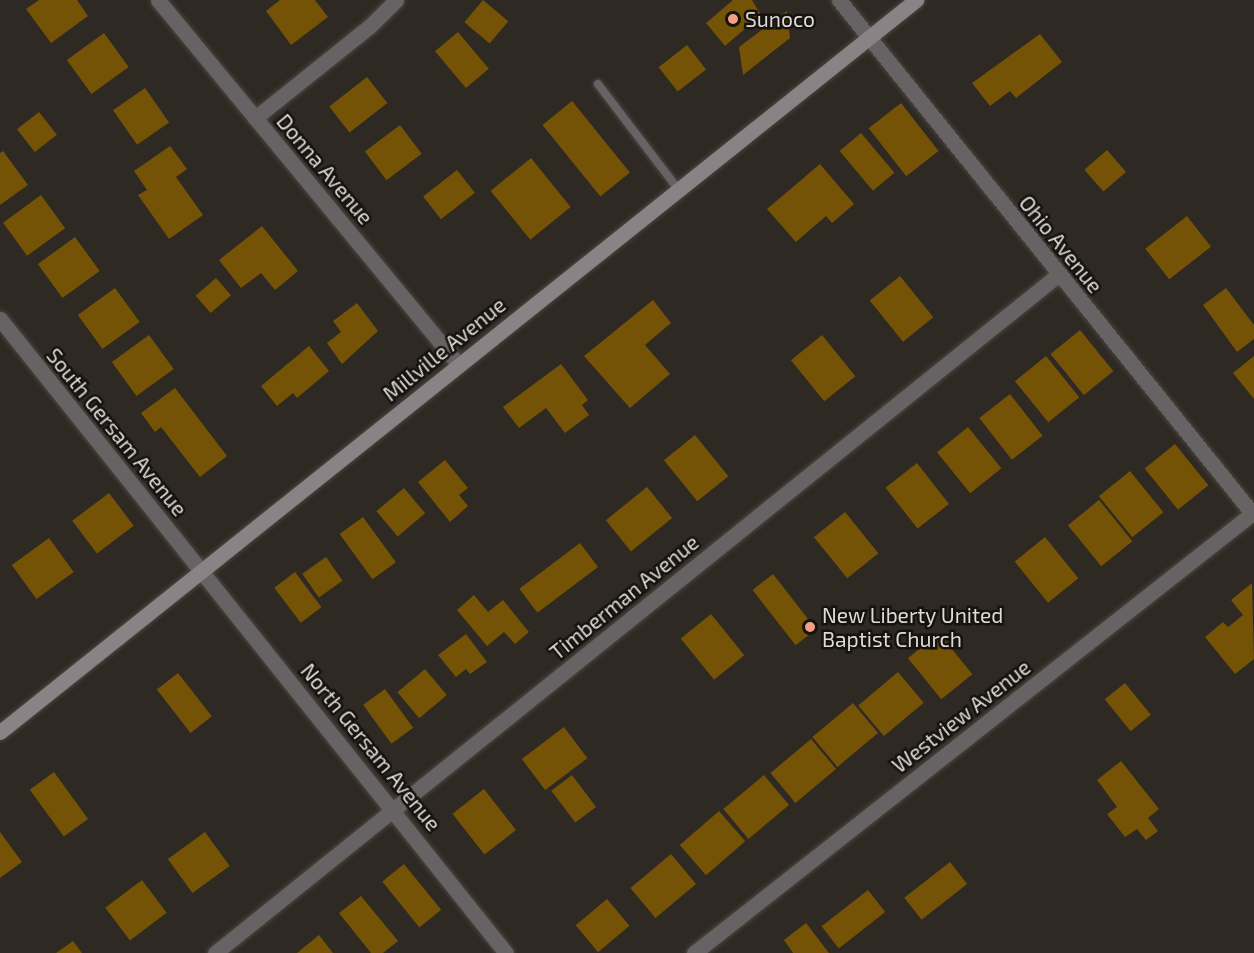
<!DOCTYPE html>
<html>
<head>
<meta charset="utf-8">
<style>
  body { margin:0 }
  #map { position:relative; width:1254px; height:953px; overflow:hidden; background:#2f2923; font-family:"Exo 2",sans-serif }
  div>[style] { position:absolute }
  .building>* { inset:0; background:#745206; transform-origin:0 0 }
  .roads { filter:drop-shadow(0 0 2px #4b4540) drop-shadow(0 0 2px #4b4540) }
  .service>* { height:8px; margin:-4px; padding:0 4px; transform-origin:4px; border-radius:4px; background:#676365 }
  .minor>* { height:15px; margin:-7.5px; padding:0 7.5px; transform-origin:7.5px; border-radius:7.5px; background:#676365 }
  .secondary>* { height:15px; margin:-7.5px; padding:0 7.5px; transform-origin:7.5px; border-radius:7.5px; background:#8a8386 }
  .dots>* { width:16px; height:16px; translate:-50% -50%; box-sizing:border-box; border:3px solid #15120f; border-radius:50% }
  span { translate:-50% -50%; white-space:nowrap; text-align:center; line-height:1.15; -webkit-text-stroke:5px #15120f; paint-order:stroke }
  .poi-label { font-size:21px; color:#dedad6 }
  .left { translate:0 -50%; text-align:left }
  .street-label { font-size:21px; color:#dedad6 }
</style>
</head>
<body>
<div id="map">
  <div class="building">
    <i style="clip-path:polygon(39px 0,77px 0,88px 16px,51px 43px,26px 9px)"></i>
    <i style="clip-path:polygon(280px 0,315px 0,328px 17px,291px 45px,266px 11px)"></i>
    <i style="left:483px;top:0;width:33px;height:29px;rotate:40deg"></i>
    <i style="clip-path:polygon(733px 0,752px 0,761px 15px,725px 46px,706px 23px)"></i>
    <i style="clip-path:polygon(787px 11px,790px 38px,743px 75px,739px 47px)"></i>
    <i style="left:458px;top:32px;width:48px;height:30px;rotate:50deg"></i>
    <i style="left:104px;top:33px;width:42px;height:46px;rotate:54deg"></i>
    <i style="clip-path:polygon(1040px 34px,1062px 62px,1016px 98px,1010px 91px,990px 106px,972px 83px)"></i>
    <i style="left:687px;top:45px;width:31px;height:36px;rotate:52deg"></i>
    <i style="left:367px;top:77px;width:33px;height:48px;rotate:52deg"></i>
    <i style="left:145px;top:88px;width:42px;height:39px;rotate:55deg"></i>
    <i style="left:572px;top:101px;width:92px;height:38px;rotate:51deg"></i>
    <i style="left:901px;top:103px;width:61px;height:41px;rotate:52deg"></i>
    <i style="left:39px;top:112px;width:29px;height:28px;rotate:52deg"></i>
    <i style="left:400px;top:125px;width:36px;height:44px;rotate:53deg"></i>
    <i style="left:861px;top:133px;width:52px;height:28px;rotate:50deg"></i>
    <i style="clip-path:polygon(170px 146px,187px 169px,176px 177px,203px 215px,169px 239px,138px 195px,147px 190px,134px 171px)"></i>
    <i style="left:1107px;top:150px;width:29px;height:30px;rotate:49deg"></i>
    <i style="clip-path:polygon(3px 151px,28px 185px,0 205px,0 153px)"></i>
    <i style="left:531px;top:158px;width:63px;height:52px;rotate:51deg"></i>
    <i style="clip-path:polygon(820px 164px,854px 204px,832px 223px,826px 216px,796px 242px,767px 209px)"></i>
    <i style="left:457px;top:170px;width:29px;height:43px;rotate:52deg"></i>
    <i style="left:41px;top:195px;width:41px;height:47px;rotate:54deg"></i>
    <i style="left:1187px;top:216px;width:39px;height:53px;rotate:52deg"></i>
    <i style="clip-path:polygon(262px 226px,298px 271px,275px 290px,261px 273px,241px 288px,219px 260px)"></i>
    <i style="left:75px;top:237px;width:42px;height:46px;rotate:54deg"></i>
    <i style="left:900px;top:276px;width:53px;height:39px;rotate:51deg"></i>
    <i style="left:216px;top:278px;width:23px;height:27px;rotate:49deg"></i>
    <i style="left:115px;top:288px;width:42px;height:46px;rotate:54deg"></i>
    <i style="clip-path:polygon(1226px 288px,1254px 325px,1254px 339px,1237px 352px,1203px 305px)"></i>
    <i style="clip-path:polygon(653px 300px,671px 323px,645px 345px,670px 374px,630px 408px,584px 356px)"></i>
    <i style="clip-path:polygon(357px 303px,378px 331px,342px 364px,327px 343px,341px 332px,333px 321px)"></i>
    <i style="left:1080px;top:330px;width:53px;height:38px;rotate:51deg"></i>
    <i style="left:149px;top:335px;width:42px;height:46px;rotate:54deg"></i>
    <i style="left:822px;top:335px;width:53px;height:40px;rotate:51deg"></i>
    <i style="clip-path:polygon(309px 346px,329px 371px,297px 398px,293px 393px,277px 406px,261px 386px)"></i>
    <i style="left:1046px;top:356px;width:53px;height:40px;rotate:51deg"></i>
    <i style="clip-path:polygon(1254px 356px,1254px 399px,1233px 373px)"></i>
    <i style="clip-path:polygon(561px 364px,588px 400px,582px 405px,589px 415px,565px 433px,546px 408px,519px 428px,503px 407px)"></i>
    <i style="clip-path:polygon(175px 388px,227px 456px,200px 477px,161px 427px,155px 432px,141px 413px)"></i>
    <i style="left:1010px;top:394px;width:53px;height:39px;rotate:52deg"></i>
    <i style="left:968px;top:427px;width:53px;height:40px;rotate:51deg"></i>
    <i style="left:695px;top:435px;width:53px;height:40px;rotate:51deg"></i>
    <i style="left:1175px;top:444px;width:53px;height:39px;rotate:51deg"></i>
    <i style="clip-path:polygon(445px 460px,468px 488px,459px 495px,468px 506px,450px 522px,418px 482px)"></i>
    <i style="left:917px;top:463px;width:52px;height:40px;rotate:52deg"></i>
    <i style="left:1130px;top:471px;width:53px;height:40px;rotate:51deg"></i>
    <i style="left:647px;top:487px;width:40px;height:53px;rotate:51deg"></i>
    <i style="left:404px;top:488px;width:33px;height:36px;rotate:50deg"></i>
    <i style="left:109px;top:493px;width:41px;height:46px;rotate:53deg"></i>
    <i style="left:1099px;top:500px;width:53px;height:40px;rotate:51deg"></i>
    <i style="left:845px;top:512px;width:53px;height:40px;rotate:51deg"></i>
    <i style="left:363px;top:517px;width:56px;height:29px;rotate:54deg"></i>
    <i style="left:1045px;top:537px;width:53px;height:39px;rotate:51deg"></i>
    <i style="left:49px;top:538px;width:42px;height:46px;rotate:54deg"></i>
    <i style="left:580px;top:543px;width:30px;height:76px;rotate:53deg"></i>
    <i style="left:326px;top:557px;width:29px;height:29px;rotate:55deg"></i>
    <i style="left:295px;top:572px;width:44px;height:26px;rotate:53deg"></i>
    <i style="left:773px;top:574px;width:70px;height:26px;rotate:52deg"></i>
    <i style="clip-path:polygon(1252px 583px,1254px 659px,1235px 674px,1205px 637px,1223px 622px,1228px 627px,1243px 615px,1231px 600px)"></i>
    <i style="clip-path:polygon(474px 595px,488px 612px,503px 600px,529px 632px,515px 644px,504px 632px,487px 646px,457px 610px)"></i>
    <i style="left:711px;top:614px;width:53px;height:39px;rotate:51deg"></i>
    <i style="left:939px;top:633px;width:53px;height:40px;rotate:51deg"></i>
    <i style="clip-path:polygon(466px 634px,487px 662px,470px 674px,466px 669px,456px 677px,438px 655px)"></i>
    <i style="left:425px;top:669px;width:34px;height:36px;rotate:50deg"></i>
    <i style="left:898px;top:672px;width:40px;height:52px;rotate:50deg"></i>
    <i style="left:178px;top:673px;width:55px;height:27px;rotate:52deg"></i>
    <i style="left:1125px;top:683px;width:41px;height:26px;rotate:51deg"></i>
    <i style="left:385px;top:689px;width:48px;height:27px;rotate:54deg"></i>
    <i style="left:853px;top:703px;width:39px;height:53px;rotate:50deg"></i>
    <i style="left:564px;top:727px;width:39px;height:53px;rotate:53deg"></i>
    <i style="left:811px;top:739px;width:39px;height:53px;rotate:50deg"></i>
    <i style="clip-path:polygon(1121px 761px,1159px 809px,1148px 818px,1158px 831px,1146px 840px,1137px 829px,1125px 837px,1107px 814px,1117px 807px,1097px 780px)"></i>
    <i style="left:54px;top:772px;width:58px;height:30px;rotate:54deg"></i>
    <i style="left:572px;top:775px;width:40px;height:26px;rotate:53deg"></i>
    <i style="left:764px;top:775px;width:39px;height:53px;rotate:50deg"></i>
    <i style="left:484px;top:789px;width:52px;height:40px;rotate:52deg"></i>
    <i style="left:719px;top:811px;width:40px;height:52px;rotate:49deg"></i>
    <i style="clip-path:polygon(0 832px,22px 862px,0 878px)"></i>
    <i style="left:205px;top:832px;width:42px;height:46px;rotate:54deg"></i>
    <i style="left:671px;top:854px;width:39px;height:53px;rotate:50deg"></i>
    <i style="left:950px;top:862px;width:28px;height:58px;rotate:52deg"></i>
    <i style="left:404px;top:864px;width:59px;height:28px;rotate:51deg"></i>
    <i style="left:142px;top:880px;width:41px;height:46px;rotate:53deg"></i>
    <i style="left:868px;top:890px;width:28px;height:59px;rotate:52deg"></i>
    <i style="clip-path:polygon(361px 896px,398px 941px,383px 953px,371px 953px,339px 913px)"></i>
    <i style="left:607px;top:899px;width:35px;height:41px;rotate:50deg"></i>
    <i style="clip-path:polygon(806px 923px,829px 953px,793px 953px,784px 940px)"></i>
    <i style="clip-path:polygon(319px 935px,333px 953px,297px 953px)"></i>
    <i style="clip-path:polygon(73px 941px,82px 953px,56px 953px)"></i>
  </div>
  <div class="roads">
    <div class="service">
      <i style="left:598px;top:84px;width:132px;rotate:52.7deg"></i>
    </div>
    <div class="minor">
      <i style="left:158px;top:0;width:473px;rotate:50.5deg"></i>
      <i style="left:839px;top:0;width:659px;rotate:51.16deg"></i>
      <i style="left:255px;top:118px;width:147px;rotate:-38.7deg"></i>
      <i style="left:370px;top:26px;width:37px;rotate:-45deg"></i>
      <i style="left:0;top:319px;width:811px;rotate:51.41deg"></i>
      <i style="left:215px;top:953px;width:1083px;rotate:-38.82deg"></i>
      <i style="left:694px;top:953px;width:713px;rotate:-38.22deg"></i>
    </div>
    <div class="secondary">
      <i style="left:0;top:732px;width:1173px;rotate:-38.63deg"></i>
    </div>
  </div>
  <div class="dots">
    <i style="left:733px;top:19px;background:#f39f85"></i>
    <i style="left:810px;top:627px;background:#f39f85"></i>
  </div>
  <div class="poi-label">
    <span class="left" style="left:745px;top:19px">Sunoco</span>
    <span class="left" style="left:822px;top:627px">New Liberty United<br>Baptist Church</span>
  </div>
  <div class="street-label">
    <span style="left:325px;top:169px;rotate:50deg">Donna Avenue</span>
    <span style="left:1061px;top:244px;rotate:51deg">Ohio Avenue</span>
    <span style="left:444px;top:349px;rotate:-39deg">Millville Avenue</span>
    <span style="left:117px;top:432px;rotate:51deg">South Gersam Avenue</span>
    <span style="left:624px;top:597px;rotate:-39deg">Timberman Avenue</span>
    <span style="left:961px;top:716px;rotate:-38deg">Westview Avenue</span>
    <span style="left:371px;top:747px;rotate:51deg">North Gersam Avenue</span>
  </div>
</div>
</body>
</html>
